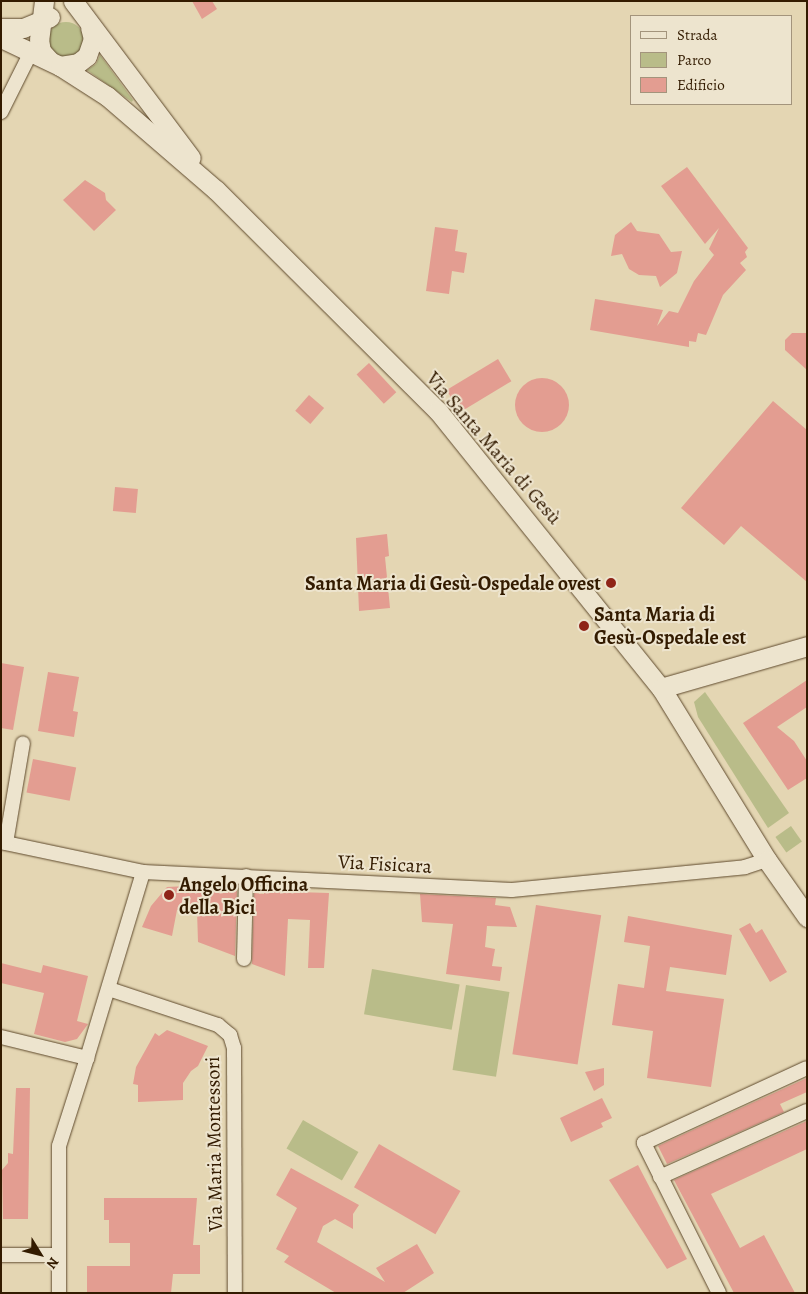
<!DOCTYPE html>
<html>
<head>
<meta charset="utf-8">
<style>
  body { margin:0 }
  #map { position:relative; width:808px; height:1294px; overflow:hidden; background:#e4d6b3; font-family:Alegreya,serif }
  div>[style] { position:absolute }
  .green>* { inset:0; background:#b9bc89; transform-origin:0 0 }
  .round { border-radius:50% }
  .building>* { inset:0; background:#e39d91; transform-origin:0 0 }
  .roads { filter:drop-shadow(0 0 1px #5f4a2d) drop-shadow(0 0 1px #5f4a2d) }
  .minor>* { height:14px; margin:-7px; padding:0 7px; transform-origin:7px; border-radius:7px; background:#ede4ce }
  .secondary>* { height:19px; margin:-9.5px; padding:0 9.5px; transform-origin:9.5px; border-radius:9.5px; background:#ede4ce }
  .dots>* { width:14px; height:14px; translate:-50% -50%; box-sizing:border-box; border:2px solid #ede4ce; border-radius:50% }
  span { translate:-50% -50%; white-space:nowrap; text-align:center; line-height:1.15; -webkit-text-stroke:4px #ede4ce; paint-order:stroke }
  .street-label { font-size:20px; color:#331b00 }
  .poi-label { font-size:20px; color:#331b00; font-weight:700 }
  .right { translate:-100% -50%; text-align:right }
  .left { translate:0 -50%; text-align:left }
  .frame { position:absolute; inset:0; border:2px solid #331b00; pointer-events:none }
  .legend { position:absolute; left:630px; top:15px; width:162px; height:90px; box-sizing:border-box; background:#ede4ce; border:1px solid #a3947c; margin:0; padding:6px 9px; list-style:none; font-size:15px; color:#331b00 }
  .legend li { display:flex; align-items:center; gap:10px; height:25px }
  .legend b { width:25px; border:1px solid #a3947c }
  .north { position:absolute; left:15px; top:1229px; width:50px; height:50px; -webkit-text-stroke:4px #ede4ce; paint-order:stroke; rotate:126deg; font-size:14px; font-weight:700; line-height:20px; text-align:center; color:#331b00 }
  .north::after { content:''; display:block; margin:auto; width:18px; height:22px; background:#331b00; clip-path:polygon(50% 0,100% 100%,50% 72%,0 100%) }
</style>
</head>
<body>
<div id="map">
  <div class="green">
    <i class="round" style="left:48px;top:22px;width:36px;height:36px"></i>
    <i style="clip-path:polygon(100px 55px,133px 100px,132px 102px,87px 70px,96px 64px)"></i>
    <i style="clip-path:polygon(705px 692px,789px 813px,768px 828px,698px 717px,694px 702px)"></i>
    <i style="left:791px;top:826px;width:19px;height:19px;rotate:55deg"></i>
    <i style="left:372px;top:969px;width:89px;height:46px;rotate:10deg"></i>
    <i style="left:466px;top:985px;width:44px;height:86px;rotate:9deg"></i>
    <i style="left:303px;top:1120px;width:64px;height:33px;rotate:30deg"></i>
  </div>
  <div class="building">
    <i style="clip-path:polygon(192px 1px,212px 1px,217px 9px,202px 19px)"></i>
    <i style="clip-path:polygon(687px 167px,748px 248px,745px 252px,747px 257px,740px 263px,746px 270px,723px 295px,706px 335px,698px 333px,696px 342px,689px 341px,689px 347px,590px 330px,595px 299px,663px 310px,657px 326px,669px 311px,678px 313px,694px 281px,714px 255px,709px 249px,719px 228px,705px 244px,661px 186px)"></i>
    <i style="clip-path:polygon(85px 180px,105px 193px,106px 200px,116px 210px,94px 231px,63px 200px)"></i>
    <i style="clip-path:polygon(631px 222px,637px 231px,659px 234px,671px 252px,682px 251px,677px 273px,660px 287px,656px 276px,639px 275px,629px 269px,622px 254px,611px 256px,615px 235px)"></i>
    <i style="clip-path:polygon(435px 227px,458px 230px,455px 251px,467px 253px,464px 273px,452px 271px,449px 294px,426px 291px)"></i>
    <i style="clip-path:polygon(792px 333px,807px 333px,807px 370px,785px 350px,785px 340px)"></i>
    <i style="left:498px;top:359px;width:26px;height:60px;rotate:59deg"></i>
    <i style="left:369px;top:363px;width:40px;height:17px;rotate:47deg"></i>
    <i class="round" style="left:515px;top:378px;width:54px;height:54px"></i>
    <i style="left:309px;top:395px;width:20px;height:21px;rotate:41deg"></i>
    <i style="clip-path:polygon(773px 401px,807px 430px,807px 582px,741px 526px,724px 545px,681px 508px)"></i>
    <i style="left:115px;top:487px;width:23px;height:24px;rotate:5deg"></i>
    <i style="clip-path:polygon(387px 534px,389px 556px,385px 557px,390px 608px,359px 611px,356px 538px)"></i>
    <i style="clip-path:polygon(1px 663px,24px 667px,13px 730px,1px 728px)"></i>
    <i style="clip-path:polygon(48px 672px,79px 677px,73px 711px,78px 712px,74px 737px,38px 731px)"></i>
    <i style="clip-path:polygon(807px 680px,807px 707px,777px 727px,794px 741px,807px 761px,807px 778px,788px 790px,743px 723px)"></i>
    <i style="left:33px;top:759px;width:44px;height:34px;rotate:11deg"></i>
    <i style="clip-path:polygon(188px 886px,237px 889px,235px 956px,198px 942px,197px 911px,177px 910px,172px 936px,142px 927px,151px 906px,167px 887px)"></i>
    <i style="clip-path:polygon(264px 891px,329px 893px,324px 968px,308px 968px,310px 920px,288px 919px,285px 976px,252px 964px,254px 893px,264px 894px)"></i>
    <i style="clip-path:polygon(420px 894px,496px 898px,495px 905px,510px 907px,517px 927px,487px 926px,485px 947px,495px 949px,492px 966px,502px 967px,500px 981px,446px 974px,453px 924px,422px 922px)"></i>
    <i style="left:536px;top:905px;width:66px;height:151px;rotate:9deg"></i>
    <i style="clip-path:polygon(628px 916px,732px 935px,726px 975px,670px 967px,666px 991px,724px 999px,711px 1087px,647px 1078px,653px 1031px,612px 1025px,618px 984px,644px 988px,650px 946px,624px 942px)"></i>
    <i style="clip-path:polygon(750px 923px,756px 933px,762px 929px,787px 972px,770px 982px,739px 929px)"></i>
    <i style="clip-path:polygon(1px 963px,41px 973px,43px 965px,88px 976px,77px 1021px,88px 1024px,77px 1039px,65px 1042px,34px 1034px,44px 993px,1px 983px)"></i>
    <i style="clip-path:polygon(167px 1030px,208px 1046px,198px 1066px,191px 1071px,183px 1083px,183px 1100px,138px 1102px,138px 1085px,133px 1084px,136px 1067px,155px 1033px,159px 1036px)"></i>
    <i style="clip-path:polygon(604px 1068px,604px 1085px,594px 1091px,585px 1072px)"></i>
    <i style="clip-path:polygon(807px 1078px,807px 1092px,780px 1104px,784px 1112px,667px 1164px,658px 1146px)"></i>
    <i style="clip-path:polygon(16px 1088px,30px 1088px,28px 1219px,3px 1219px,2px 1170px,8px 1163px,8px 1153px,13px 1154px)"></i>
    <i style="clip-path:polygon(602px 1098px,612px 1118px,601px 1123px,603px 1127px,571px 1142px,560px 1118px)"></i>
    <i style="clip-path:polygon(807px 1121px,807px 1149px,711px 1194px,740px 1248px,764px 1235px,795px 1293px,734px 1293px,674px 1180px)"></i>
    <i style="left:379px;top:1144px;width:94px;height:50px;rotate:30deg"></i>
    <i style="clip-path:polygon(638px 1165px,687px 1259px,667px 1269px,609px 1180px)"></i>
    <i style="clip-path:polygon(291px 1168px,359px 1205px,353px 1214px,353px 1229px,335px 1219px,323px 1226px,317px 1242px,385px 1282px,376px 1268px,417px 1244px,434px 1273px,403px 1293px,336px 1293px,284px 1262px,289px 1256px,276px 1249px,297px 1208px,276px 1195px)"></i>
    <i style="clip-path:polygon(104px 1198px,197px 1198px,193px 1245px,200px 1245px,200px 1274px,173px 1274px,171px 1293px,87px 1293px,87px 1266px,130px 1266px,130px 1243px,109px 1243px,109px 1220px,104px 1220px)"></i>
  </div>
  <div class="roads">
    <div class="minor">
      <i style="left:1px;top:112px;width:67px;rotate:-63.4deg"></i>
      <i style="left:1px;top:842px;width:145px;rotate:11.9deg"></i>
      <i style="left:143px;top:872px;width:369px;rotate:2.8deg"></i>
      <i style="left:512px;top:890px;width:234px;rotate:-5.6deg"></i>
      <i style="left:745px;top:867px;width:23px;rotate:-18deg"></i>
      <i style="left:6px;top:843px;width:101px;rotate:-80.4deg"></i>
      <i style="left:244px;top:959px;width:83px;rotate:-88.6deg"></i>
      <i style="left:109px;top:989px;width:115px;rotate:18.3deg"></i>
      <i style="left:218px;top:1025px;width:16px;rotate:40deg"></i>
      <i style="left:230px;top:1035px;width:14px;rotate:73deg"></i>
      <i style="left:234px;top:1048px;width:245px;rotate:89.8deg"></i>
      <i style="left:1px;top:1037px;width:89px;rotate:13.7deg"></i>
      <i style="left:87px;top:1058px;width:194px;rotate:-73.2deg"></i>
      <i style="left:660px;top:1177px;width:161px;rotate:-24.2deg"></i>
      <i style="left:1px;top:1255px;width:58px"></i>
      <i style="left:59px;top:1293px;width:147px;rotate:-90deg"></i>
      <i style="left:59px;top:1146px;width:92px;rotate:-72.3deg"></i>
      <i style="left:719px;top:1293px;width:168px;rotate:-116.6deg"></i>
      <i style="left:644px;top:1143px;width:179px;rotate:-24.7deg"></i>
    </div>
    <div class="secondary">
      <i style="left:44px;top:1px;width:38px;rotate:97deg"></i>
      <i style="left:39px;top:39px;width:12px;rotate:81deg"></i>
      <i style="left:41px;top:51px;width:12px;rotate:48deg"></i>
      <i style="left:73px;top:1px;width:196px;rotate:53.1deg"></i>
      <i style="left:1px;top:28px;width:22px"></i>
      <i style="left:23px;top:28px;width:29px;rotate:-22deg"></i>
      <i style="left:1px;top:38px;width:65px;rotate:25.4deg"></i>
      <i style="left:60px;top:66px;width:56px;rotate:32.6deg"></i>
      <i style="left:107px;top:96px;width:144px;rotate:40.8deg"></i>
      <i style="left:216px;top:190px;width:313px;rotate:44.9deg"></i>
      <i style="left:438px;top:411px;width:356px;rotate:51.2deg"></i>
      <i style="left:661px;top:688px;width:202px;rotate:58.4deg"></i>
      <i style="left:767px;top:860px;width:70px;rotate:54.9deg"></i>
      <i style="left:60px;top:66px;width:18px;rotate:-9deg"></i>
      <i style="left:78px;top:63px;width:11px;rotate:-38deg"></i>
      <i style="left:87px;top:56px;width:18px;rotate:-71deg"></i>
      <i style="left:93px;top:39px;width:12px;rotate:-104deg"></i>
      <i style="left:661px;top:688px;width:152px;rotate:-16deg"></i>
    </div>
  </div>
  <div class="dots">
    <i style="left:611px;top:583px;background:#8f2418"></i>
    <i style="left:584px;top:626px;background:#8f2418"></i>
    <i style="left:169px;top:895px;background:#8f2418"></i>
  </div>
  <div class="street-label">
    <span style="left:494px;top:448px;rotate:49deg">Via Santa Maria di Gesù</span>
    <span style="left:385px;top:864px;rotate:3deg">Via Fisicara</span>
    <span style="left:214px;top:1144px;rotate:-91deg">Via Maria Montessori</span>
  </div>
  <div class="poi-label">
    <span class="right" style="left:601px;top:583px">Santa Maria di Gesù-Ospedale ovest</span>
    <span class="left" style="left:594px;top:626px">Santa Maria di<br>Gesù-Ospedale est</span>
    <span class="left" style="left:179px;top:896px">Angelo Officina<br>della Bici</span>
  </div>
  <div class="frame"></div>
  <ul class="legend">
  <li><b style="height:6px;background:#ede4ce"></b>Strada</li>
  <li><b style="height:14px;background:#b9bc89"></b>Parco</li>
  <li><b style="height:14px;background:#e39d91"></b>Edificio</li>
  </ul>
  <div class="north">N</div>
</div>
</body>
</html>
